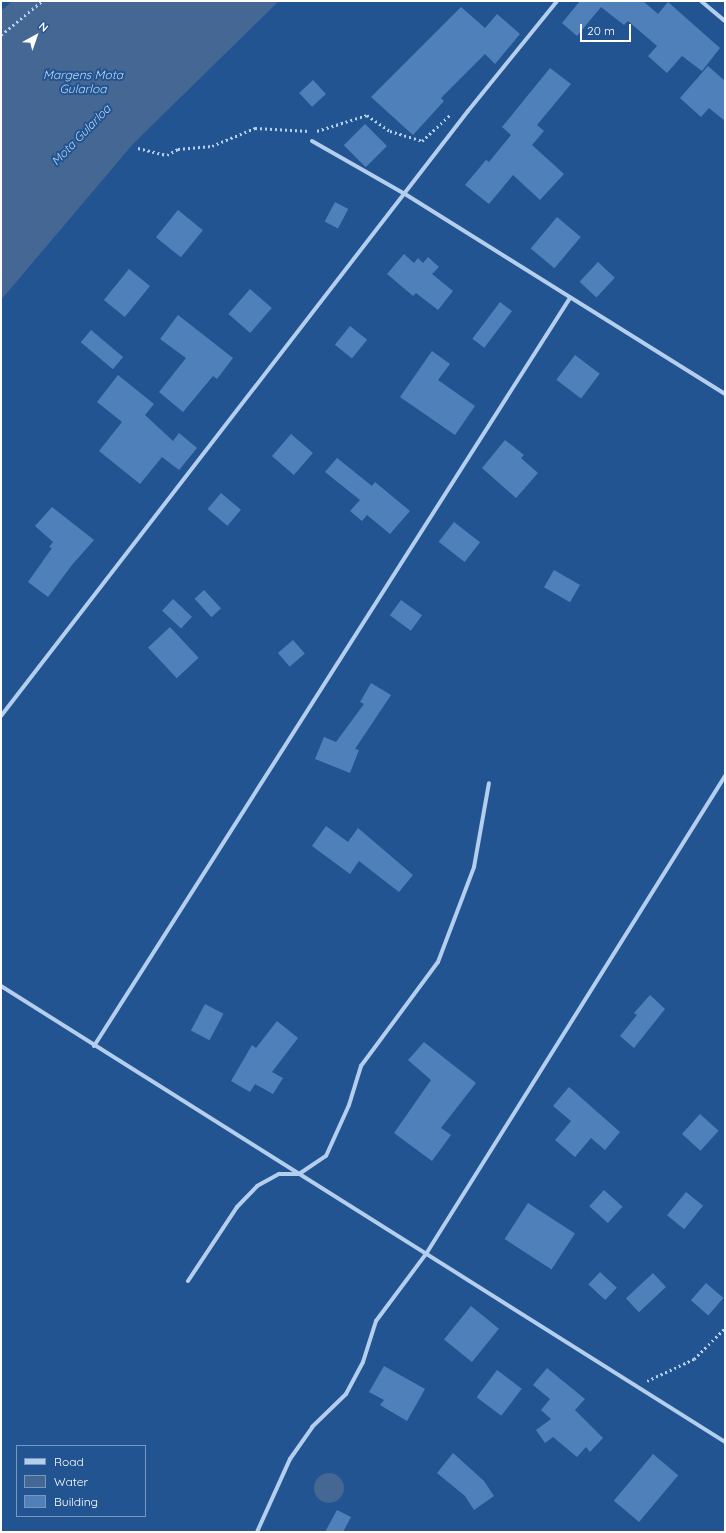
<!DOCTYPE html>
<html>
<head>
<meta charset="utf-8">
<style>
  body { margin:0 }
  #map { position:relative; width:726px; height:1533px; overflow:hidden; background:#225492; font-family:Quicksand,sans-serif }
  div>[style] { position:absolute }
  .water>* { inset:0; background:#446793 }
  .round { border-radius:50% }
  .building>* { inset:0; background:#4f80ba; transform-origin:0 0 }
  .path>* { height:2.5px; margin-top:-1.25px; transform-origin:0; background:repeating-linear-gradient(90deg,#b4ceed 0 2px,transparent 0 5px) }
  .street>* { height:4px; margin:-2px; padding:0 2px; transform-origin:2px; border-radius:2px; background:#b4ceed }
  span { translate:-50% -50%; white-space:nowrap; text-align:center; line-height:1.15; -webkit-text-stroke:4px #225492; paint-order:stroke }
  .water-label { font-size:12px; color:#c0d8f4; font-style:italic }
  .frame { position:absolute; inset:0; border:2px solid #fff; pointer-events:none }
  .legend { position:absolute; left:16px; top:1445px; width:130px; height:72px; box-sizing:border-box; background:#225492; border:1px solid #7a98be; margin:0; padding:5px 7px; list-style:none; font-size:12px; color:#fff }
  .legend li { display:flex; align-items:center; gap:8px; height:20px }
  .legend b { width:20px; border:1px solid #7a98be }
  .north { position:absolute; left:16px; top:16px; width:40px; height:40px; -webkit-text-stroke:3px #225492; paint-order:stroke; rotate:40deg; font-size:11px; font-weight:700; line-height:16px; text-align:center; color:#fff }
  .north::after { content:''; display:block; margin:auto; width:14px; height:18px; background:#fff; clip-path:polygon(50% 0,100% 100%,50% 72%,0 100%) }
  .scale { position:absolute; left:580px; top:24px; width:51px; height:18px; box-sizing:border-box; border:2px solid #fff; border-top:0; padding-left:5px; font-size:12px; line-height:14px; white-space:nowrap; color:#fff; -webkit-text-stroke:3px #225492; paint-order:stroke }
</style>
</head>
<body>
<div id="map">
  <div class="water">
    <i style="clip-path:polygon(12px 1px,279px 1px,133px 144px,1px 300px,1px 11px)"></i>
    <i class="round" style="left:314px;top:1473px;width:30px;height:30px"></i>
  </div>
  <div class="building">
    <i style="clip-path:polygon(580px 1px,643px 1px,658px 14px,668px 2px,720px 48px,702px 71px,682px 56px,667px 73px,648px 56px,657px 46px,628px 21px,624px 25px,601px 7px,577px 36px,562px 23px)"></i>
    <i style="clip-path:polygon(461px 7px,485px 28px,497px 14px,520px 34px,495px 64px,485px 54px,441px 98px,444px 101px,413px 135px,371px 97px)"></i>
    <i style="clip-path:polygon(708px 66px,725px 81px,725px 121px,709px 108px,701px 117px,680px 98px)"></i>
    <i style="clip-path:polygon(550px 68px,571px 84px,537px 125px,544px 131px,532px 145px,564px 174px,540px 200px,513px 175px,489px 204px,465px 185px,486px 160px,489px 162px,511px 135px,502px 127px)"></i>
    <i style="left:313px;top:80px;width:19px;height:19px;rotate:47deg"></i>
    <i style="left:365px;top:124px;width:31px;height:30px;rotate:45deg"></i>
    <i style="left:335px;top:202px;width:15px;height:22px;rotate:28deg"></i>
    <i style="left:178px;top:210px;width:32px;height:35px;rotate:39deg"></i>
    <i style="left:557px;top:217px;width:31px;height:41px;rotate:40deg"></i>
    <i style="clip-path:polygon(404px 254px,414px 263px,418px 258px,423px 263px,428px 257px,439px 267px,432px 274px,453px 291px,438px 310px,416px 293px,413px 296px,387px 274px)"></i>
    <i style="left:598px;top:262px;width:23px;height:27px;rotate:43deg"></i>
    <i style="left:129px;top:269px;width:27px;height:40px;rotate:39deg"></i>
    <i style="left:250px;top:289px;width:29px;height:33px;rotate:41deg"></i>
    <i style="left:500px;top:302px;width:15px;height:46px;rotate:37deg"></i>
    <i style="clip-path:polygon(178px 315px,233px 358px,217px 379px,213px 376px,183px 412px,159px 392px,186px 358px,160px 339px)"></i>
    <i style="left:350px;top:326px;width:22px;height:24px;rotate:39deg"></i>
    <i style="left:91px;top:330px;width:42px;height:16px;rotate:40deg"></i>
    <i style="clip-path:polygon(432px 351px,450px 364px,438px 380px,475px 406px,455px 435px,400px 397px)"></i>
    <i style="left:575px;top:355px;width:31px;height:31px;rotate:37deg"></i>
    <i style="clip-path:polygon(118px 375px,154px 404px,145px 415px,173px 441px,179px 433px,197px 448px,179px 470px,162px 457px,140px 484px,99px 451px,122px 422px,97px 402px)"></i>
    <i style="left:291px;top:434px;width:29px;height:29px;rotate:41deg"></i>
    <i style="clip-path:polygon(505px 440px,524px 455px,521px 458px,538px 473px,516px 498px,482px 468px)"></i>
    <i style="clip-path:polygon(337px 458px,372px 486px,375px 482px,410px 511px,390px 534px,367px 515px,362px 521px,350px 511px,360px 500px,325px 472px)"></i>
    <i style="left:221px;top:493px;width:26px;height:21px;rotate:40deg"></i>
    <i style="clip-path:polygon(52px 507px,94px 540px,72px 565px,48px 597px,28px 582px,52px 548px,49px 547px,53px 542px,35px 526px)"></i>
    <i style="left:454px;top:522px;width:33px;height:25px;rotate:38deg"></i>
    <i style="left:554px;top:570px;width:30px;height:20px;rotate:30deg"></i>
    <i style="left:204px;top:590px;width:25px;height:13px;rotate:47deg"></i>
    <i style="left:173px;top:599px;width:26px;height:16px;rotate:43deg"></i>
    <i style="left:401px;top:600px;width:26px;height:19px;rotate:36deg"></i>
    <i style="left:170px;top:627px;width:42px;height:30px;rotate:47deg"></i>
    <i style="left:293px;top:640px;width:18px;height:20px;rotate:49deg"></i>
    <i style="clip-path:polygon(371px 683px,391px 695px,355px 749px,359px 750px,350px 773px,315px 759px,324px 737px,336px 742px,364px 704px,360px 702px)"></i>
    <i style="clip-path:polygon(326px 826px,348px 842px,358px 828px,413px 875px,399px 892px,359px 861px,350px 874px,312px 846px)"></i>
    <i style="clip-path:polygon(650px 995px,665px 1009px,634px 1048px,620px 1036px,637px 1015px,634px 1013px)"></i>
    <i style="left:205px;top:1004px;width:21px;height:30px;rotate:28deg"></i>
    <i style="clip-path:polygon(277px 1021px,298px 1038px,272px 1072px,283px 1078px,273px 1094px,255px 1084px,250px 1092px,231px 1081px,252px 1045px,256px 1048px)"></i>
    <i style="clip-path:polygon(424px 1042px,476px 1083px,441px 1128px,451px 1135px,432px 1161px,394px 1133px,431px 1080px,408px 1060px)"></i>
    <i style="clip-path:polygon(569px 1087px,620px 1132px,605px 1150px,591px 1138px,575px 1157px,555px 1140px,571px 1121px,553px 1106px)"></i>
    <i style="left:700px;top:1114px;width:25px;height:27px;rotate:42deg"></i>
    <i style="left:604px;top:1190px;width:25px;height:22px;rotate:42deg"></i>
    <i style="left:686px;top:1192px;width:22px;height:30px;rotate:39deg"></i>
    <i style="left:528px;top:1203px;width:56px;height:43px;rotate:33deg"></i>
    <i style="left:600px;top:1272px;width:23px;height:17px;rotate:43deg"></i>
    <i style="left:653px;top:1273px;width:19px;height:37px;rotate:47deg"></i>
    <i style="left:706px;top:1283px;width:23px;height:23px;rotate:41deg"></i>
    <i style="left:471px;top:1306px;width:36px;height:43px;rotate:39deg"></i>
    <i style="clip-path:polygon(384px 1366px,425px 1389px,407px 1421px,380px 1405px,384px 1400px,369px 1392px)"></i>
    <i style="clip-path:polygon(547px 1368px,585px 1399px,575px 1410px,603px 1438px,590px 1452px,586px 1447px,577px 1457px,553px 1437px,545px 1443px,536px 1430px,551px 1419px,541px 1410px,550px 1399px,533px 1385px)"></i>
    <i style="left:497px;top:1370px;width:31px;height:34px;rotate:37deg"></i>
    <i style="clip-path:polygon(453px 1453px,484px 1481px,494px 1496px,474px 1510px,465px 1496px,437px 1473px)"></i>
    <i style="left:653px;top:1454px;width:33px;height:61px;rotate:40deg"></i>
    <i style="clip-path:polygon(337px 1510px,351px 1517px,343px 1532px,325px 1532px)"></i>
  </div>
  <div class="path">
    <i style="left:1px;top:35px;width:53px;rotate:-39.7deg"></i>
    <i style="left:317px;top:131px;width:52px;rotate:-17.7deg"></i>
    <i style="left:367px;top:115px;width:28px;rotate:35deg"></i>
    <i style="left:390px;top:131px;width:34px;rotate:17deg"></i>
    <i style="left:422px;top:141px;width:38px;rotate:-43deg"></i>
    <i style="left:138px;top:148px;width:30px;rotate:14deg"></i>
    <i style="left:167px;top:155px;width:13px;rotate:-29deg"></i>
    <i style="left:178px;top:149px;width:34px;rotate:-5deg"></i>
    <i style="left:212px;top:146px;width:47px;rotate:-22.7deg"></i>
    <i style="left:255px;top:128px;width:55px;rotate:3.1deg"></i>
    <i style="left:647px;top:1381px;width:52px;rotate:-25.1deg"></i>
    <i style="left:694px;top:1359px;width:44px;rotate:-45deg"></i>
  </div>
  <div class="street">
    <i style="left:701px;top:1px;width:31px;rotate:40deg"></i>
    <i style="left:312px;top:141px;width:107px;rotate:29.7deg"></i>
    <i style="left:405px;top:194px;width:377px;rotate:32deg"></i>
    <i style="left:1px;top:716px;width:764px;rotate:-52.34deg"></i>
    <i style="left:468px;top:111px;width:141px;rotate:-51deg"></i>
    <i style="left:1px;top:986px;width:856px;rotate:32.2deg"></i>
    <i style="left:94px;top:1046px;width:887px;rotate:-57.53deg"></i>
    <i style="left:188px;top:1281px;width:89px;rotate:-56.5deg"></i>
    <i style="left:237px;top:1207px;width:29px;rotate:-46deg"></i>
    <i style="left:257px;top:1186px;width:25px;rotate:-29deg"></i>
    <i style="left:279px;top:1174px;width:20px"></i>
    <i style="left:299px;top:1174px;width:32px;rotate:-34deg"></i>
    <i style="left:326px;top:1156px;width:56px;rotate:-65.7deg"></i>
    <i style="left:349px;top:1105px;width:41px;rotate:-72.9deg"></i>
    <i style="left:361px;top:1066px;width:129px;rotate:-53.5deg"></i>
    <i style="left:438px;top:962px;width:102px;rotate:-69.2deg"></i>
    <i style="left:474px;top:867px;width:85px;rotate:-79.9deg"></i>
    <i style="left:257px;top:1532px;width:80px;rotate:-65.7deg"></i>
    <i style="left:290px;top:1459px;width:39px;rotate:-55deg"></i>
    <i style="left:312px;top:1427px;width:47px;rotate:-44.1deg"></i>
    <i style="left:346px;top:1394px;width:36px;rotate:-62deg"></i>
    <i style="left:363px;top:1362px;width:43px;rotate:-72.4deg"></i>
    <i style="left:376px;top:1321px;width:84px;rotate:-53.3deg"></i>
    <i style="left:426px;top:1254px;width:564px;rotate:-57.97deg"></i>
  </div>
  <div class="water-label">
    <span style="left:83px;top:82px">Margens Mota<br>Gularloa</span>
    <span style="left:81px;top:135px;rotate:-46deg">Mota Gularloa</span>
  </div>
  <div class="frame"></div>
  <ul class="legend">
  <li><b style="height:5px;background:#b4ceed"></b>Road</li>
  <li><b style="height:11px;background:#446793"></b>Water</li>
  <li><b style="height:11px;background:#4f80ba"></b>Building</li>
  </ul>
  <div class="north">N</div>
  <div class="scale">20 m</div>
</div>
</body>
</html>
